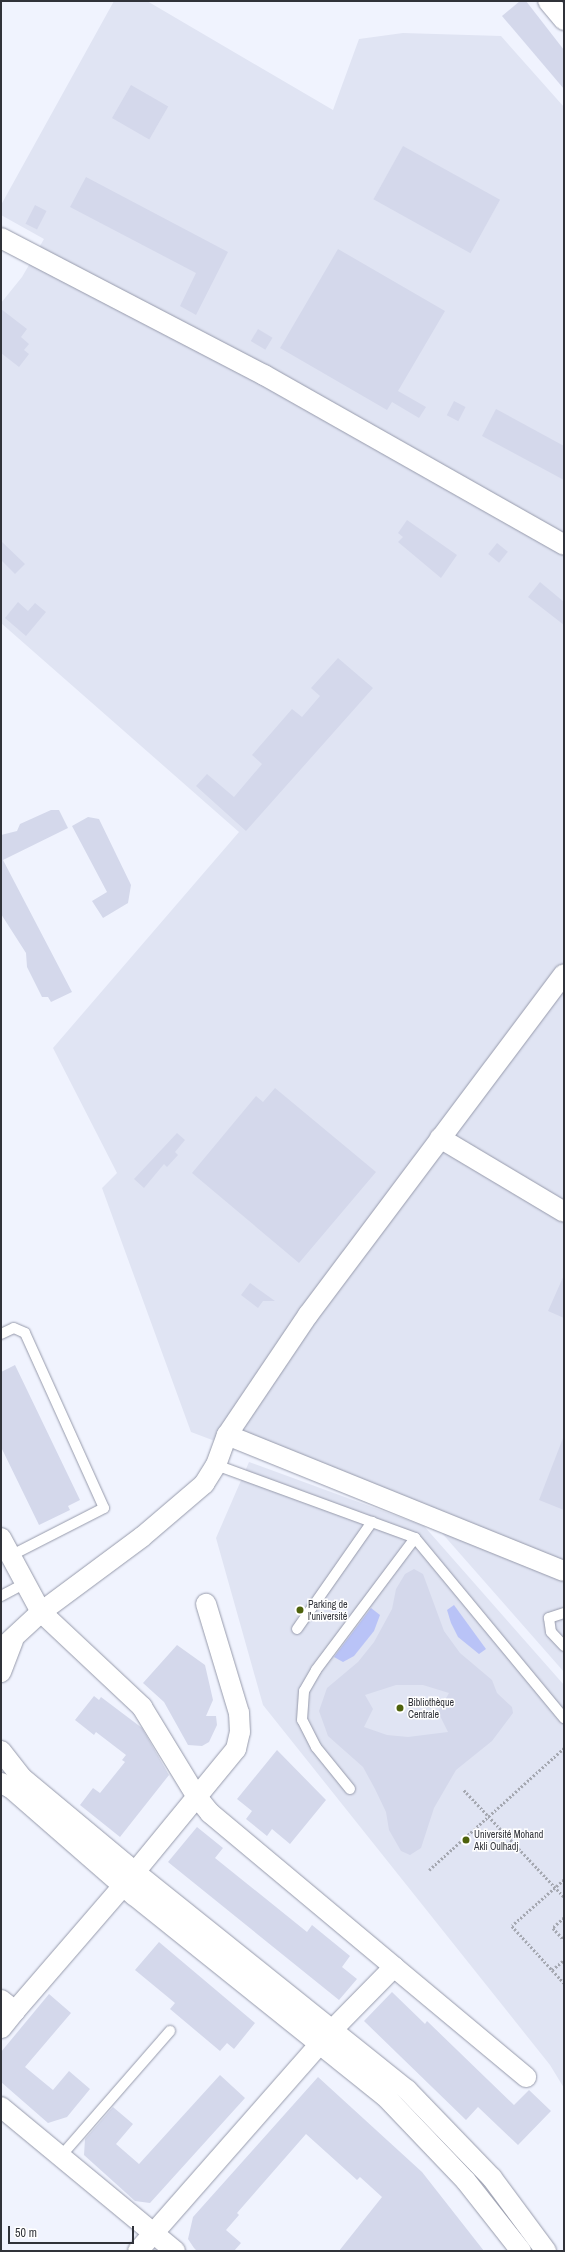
<!DOCTYPE html>
<html>
<head>
<meta charset="utf-8">
<style>
  body { margin:0 }
  #map { position:relative; width:565px; height:2252px; overflow:hidden; background:#f0f3fe; font-family:"Archivo Narrow",sans-serif }
  div>[style] { position:absolute }
  .built>* { inset:0; background:#e0e4f3 }
  .green>* { inset:0; background:#b9c3f7 }
  .building>* { inset:0; background:#d4d8eb; transform-origin:0 0 }
  .path>* { height:2.5px; margin-top:-1.25px; transform-origin:0; background:repeating-linear-gradient(90deg,#a5a8b1 0 2px,transparent 0 4px) }
  .roads { filter:drop-shadow(0 0 1px #969aab) drop-shadow(0 0 1px #969aab) }
  .lane>* { height:10px; margin:-5px; padding:0 5px; transform-origin:5px; border-radius:5px; background:#fff }
  .street>* { height:20px; margin:-10px; padding:0 10px; transform-origin:10px; border-radius:10px; background:#fff }
  .dots>* { width:11px; height:11px; translate:-50% -50%; box-sizing:border-box; border:2px solid #fff; border-radius:50% }
  span { translate:-50% -50%; white-space:nowrap; text-align:center; line-height:1.15; -webkit-text-stroke:3px #fff; paint-order:stroke }
  .poi-label { font-size:10px; color:#303239 }
  .left { translate:0 -50%; text-align:left }
  .frame { position:absolute; inset:0; border:2px solid #303239; pointer-events:none }
  .scale { position:absolute; left:8px; top:2226px; width:126px; height:18px; box-sizing:border-box; border:2px solid #303239; border-top:0; padding-left:5px; font-size:12px; line-height:14px; white-space:nowrap; color:#303239; -webkit-text-stroke:3px #fff; paint-order:stroke }
</style>
</head>
<body>
<div id="map">
  <div class="built">
    <i style="clip-path:polygon(114px 1px,147px 1px,333px 110px,359px 39px,403px 33px,501px 36px,564px 107px,564px 1672px,433px 1523px,191px 1432px,102px 1188px,117px 1173px,53px 1048px,239px 832px,1px 623px,1px 303px,22px 277px,44px 239px,1px 215px,1px 205px)"></i>
    <i style="clip-path:polygon(249px 1462px,424px 1526px,564px 1685px,564px 2088px,550px 2065px,263px 1705px,216px 1538px)"></i>
  </div>
  <div class="green">
    <i style="clip-path:polygon(454px 1605px,486px 1649px,479px 1654px,458px 1637px,451px 1623px,447px 1610px)"></i>
    <i style="clip-path:polygon(371px 1608px,380px 1615px,374px 1631px,354px 1656px,343px 1662px,334px 1657px)"></i>
  </div>
  <div class="building">
    <i style="clip-path:polygon(520px 1px,526px 1px,564px 50px,564px 89px,502px 16px)"></i>
    <i style="left:131px;top:85px;width:43px;height:38px;rotate:30deg"></i>
    <i style="left:403px;top:146px;width:111px;height:61px;rotate:29deg"></i>
    <i style="clip-path:polygon(86px 177px,228px 252px,196px 315px,180px 306px,196px 273px,70px 207px)"></i>
    <i style="left:35px;top:205px;width:13px;height:21px;rotate:27deg"></i>
    <i style="clip-path:polygon(338px 249px,445px 311px,398px 391px,426px 407px,419px 418px,392px 402px,387px 410px,280px 348px)"></i>
    <i style="clip-path:polygon(1px 309px,27px 329px,21px 337px,29px 344px,24px 350px,29px 354px,19px 367px,1px 353px)"></i>
    <i style="left:258px;top:329px;width:17px;height:14px;rotate:31deg"></i>
    <i style="left:454px;top:401px;width:13px;height:16px;rotate:27deg"></i>
    <i style="clip-path:polygon(496px 409px,564px 446px,564px 480px,482px 436px)"></i>
    <i style="clip-path:polygon(407px 520px,457px 555px,441px 578px,398px 542px,403px 537px,398px 533px)"></i>
    <i style="clip-path:polygon(1px 541px,25px 564px,15px 574px,1px 560px)"></i>
    <i style="left:497px;top:543px;width:14px;height:14px;rotate:39deg"></i>
    <i style="clip-path:polygon(540px 582px,564px 602px,564px 625px,528px 597px)"></i>
    <i style="clip-path:polygon(18px 602px,28px 611px,35px 603px,46px 612px,26px 636px,5px 618px)"></i>
    <i style="clip-path:polygon(338px 658px,373px 688px,246px 831px,196px 786px,207px 774px,234px 797px,262px 764px,252px 755px,292px 709px,302px 717px,320px 696px,311px 688px)"></i>
    <i style="clip-path:polygon(51px 810px,59px 810px,68px 828px,3px 860px,72px 992px,51px 1002px,48px 997px,42px 997px,27px 967px,26px 953px,1px 914px,1px 835px,17px 831px,20px 824px)"></i>
    <i style="clip-path:polygon(88px 817px,99px 819px,131px 885px,128px 903px,103px 918px,92px 901px,107px 892px,72px 826px)"></i>
    <i style="clip-path:polygon(275px 1088px,376px 1172px,299px 1263px,192px 1173px,256px 1096px,263px 1102px)"></i>
    <i style="clip-path:polygon(177px 1133px,185px 1140px,175px 1152px,178px 1155px,167px 1167px,164px 1164px,144px 1188px,134px 1179px)"></i>
    <i style="clip-path:polygon(564px 1275px,564px 1318px,548px 1311px)"></i>
    <i style="clip-path:polygon(250px 1283px,275px 1301px,263px 1301px,258px 1308px,241px 1295px)"></i>
    <i style="clip-path:polygon(15px 1365px,80px 1500px,68px 1506px,70px 1510px,39px 1525px,1px 1447px,1px 1372px)"></i>
    <i style="clip-path:polygon(563px 1438px,564px 1439px,564px 1510px,539px 1500px)"></i>
    <i style="clip-path:polygon(evenodd,414px 1569px,423px 1574px,444px 1631px,460px 1653px,492px 1680px,497px 1693px,512px 1707px,513px 1713px,492px 1741px,456px 1770px,434px 1808px,421px 1848px,410px 1855px,401px 1851px,389px 1830px,386px 1812px,375px 1789px,363px 1767px,328px 1736px,319px 1711px,327px 1688px,358px 1662px,374px 1642px,392px 1609px,396px 1589px,405px 1574px,414px 1569px,396px 1685px,423px 1685px,449px 1693px,438px 1712px,448px 1732px,408px 1737px,387px 1735px,364px 1727px,373px 1709px,365px 1695px,396px 1685px)"></i>
    <i style="clip-path:polygon(177px 1645px,205px 1665px,213px 1700px,206px 1716px,216px 1716px,217px 1725px,209px 1742px,202px 1746px,188px 1745px,164px 1702px,143px 1683px)"></i>
    <i style="clip-path:polygon(94px 1696px,99px 1700px,101px 1697px,142px 1728px,169px 1775px,120px 1837px,80px 1805px,93px 1788px,100px 1793px,125px 1762px,122px 1760px,126px 1755px,96px 1732px,94px 1735px,75px 1720px)"></i>
    <i style="clip-path:polygon(277px 1750px,326px 1800px,290px 1844px,272px 1829px,267px 1836px,246px 1819px,252px 1811px,237px 1799px)"></i>
    <i style="clip-path:polygon(197px 1827px,223px 1848px,215px 1858px,307px 1932px,312px 1925px,350px 1956px,342px 1967px,357px 1979px,339px 2000px,168px 1862px)"></i>
    <i style="clip-path:polygon(159px 1942px,255px 2023px,234px 2049px,227px 2043px,220px 2051px,170px 2009px,175px 2003px,135px 1970px)"></i>
    <i style="clip-path:polygon(392px 1992px,425px 2024px,427px 2021px,514px 2105px,529px 2090px,551px 2111px,518px 2145px,478px 2107px,466px 2120px,364px 2021px)"></i>
    <i style="clip-path:polygon(49px 1994px,71px 2013px,25px 2067px,53px 2090px,69px 2071px,90px 2089px,67px 2117px,48px 2123px,1px 2082px,1px 2052px)"></i>
    <i style="clip-path:polygon(220px 2075px,245px 2098px,150px 2203px,135px 2201px,84px 2155px,85px 2139px,113px 2107px,133px 2124px,116px 2144px,139px 2164px)"></i>
    <i style="clip-path:polygon(318px 2077px,422px 2172px,484px 2251px,339px 2251px,382px 2197px,360px 2177px,357px 2180px,306px 2134px,237px 2213px,239px 2215px,226px 2230px,241px 2243px,234px 2251px,197px 2251px,194px 2248px,188px 2239px,193px 2217px)"></i>
  </div>
  <div class="path">
    <i style="left:464px;top:1790px;width:146px;rotate:46.9deg"></i>
    <i style="left:429px;top:1870px;width:182px;rotate:-42.1deg"></i>
    <i style="left:564px;top:1880px;width:69px;rotate:138.5deg"></i>
    <i style="left:512px;top:1926px;width:77px;rotate:47.6deg"></i>
    <i style="left:564px;top:1918px;width:15px;rotate:138deg"></i>
    <i style="left:553px;top:1928px;width:16px;rotate:47deg"></i>
    <i style="left:552px;top:1970px;width:16px;rotate:-40deg"></i>
  </div>
  <div class="roads">
    <div class="lane">
      <i style="left:1px;top:1334px;width:14px;rotate:-25deg"></i>
      <i style="left:14px;top:1328px;width:12px;rotate:24deg"></i>
      <i style="left:25px;top:1333px;width:192px;rotate:65.7deg"></i>
      <i style="left:104px;top:1508px;width:106px;rotate:152.9deg"></i>
      <i style="left:216px;top:1465px;width:212px;rotate:20.1deg"></i>
      <i style="left:415px;top:1538px;width:234px;rotate:50.4deg"></i>
      <i style="left:1px;top:1596px;width:26px;rotate:-28deg"></i>
      <i style="left:564px;top:1613px;width:16px;rotate:162deg"></i>
      <i style="left:549px;top:1618px;width:14px;rotate:82deg"></i>
      <i style="left:551px;top:1632px;width:19px;rotate:47deg"></i>
      <i style="left:297px;top:1629px;width:131px;rotate:-55deg"></i>
      <i style="left:350px;top:1789px;width:54px;rotate:-129deg"></i>
      <i style="left:316px;top:1747px;width:30px;rotate:-117deg"></i>
      <i style="left:302px;top:1720px;width:29px;rotate:-86deg"></i>
      <i style="left:304px;top:1691px;width:24px;rotate:-60deg"></i>
      <i style="left:316px;top:1670px;width:165px;rotate:-53.1deg"></i>
      <i style="left:61px;top:2156px;width:166px;rotate:-48.9deg"></i>
    </div>
    <div class="street">
      <i style="left:548px;top:1px;width:25px;rotate:50deg"></i>
      <i style="left:1px;top:238px;width:297px;rotate:27.5deg"></i>
      <i style="left:264px;top:375px;width:345px;rotate:29.5deg"></i>
      <i style="left:440px;top:1138px;width:144px;rotate:30.8deg"></i>
      <i style="left:227px;top:1435px;width:363px;rotate:22deg"></i>
      <i style="left:1px;top:1538px;width:84px;rotate:61.6deg"></i>
      <i style="left:41px;top:1612px;width:139px;rotate:43.2deg"></i>
      <i style="left:142px;top:1707px;width:105px;rotate:58.6deg"></i>
      <i style="left:197px;top:1797px;width:21px;rotate:51deg"></i>
      <i style="left:210px;top:1813px;width:240px;rotate:39.9deg"></i>
      <i style="left:394px;top:1967px;width:88px;rotate:134.5deg"></i>
      <i style="left:332px;top:2030px;width:294px;rotate:131.3deg"></i>
      <i style="left:1px;top:1649px;width:54px;rotate:-42.8deg"></i>
      <i style="left:41px;top:1612px;width:126px;rotate:-36.6deg"></i>
      <i style="left:142px;top:1537px;width:82px;rotate:-40.5deg"></i>
      <i style="left:204px;top:1484px;width:22px;rotate:-58deg"></i>
      <i style="left:216px;top:1465px;width:32px;rotate:-70deg"></i>
      <i style="left:227px;top:1435px;width:145px;rotate:-56deg"></i>
      <i style="left:308px;top:1315px;width:426px;rotate:-53.1deg"></i>
      <i style="left:1px;top:1672px;width:34px;rotate:-69deg"></i>
      <i style="left:1px;top:1751px;width:33px;rotate:52deg"></i>
      <i style="left:21px;top:1777px;width:148px;rotate:39.8deg"></i>
      <i style="left:135px;top:1872px;width:349px;rotate:38.7deg"></i>
      <i style="left:407px;top:2090px;width:122px;rotate:46deg"></i>
      <i style="left:492px;top:2178px;width:91px;rotate:53.5deg"></i>
      <i style="left:1px;top:1783px;width:11px;rotate:27deg"></i>
      <i style="left:11px;top:1788px;width:164px;rotate:41.1deg"></i>
      <i style="left:135px;top:1896px;width:320px;rotate:38.7deg"></i>
      <i style="left:385px;top:2096px;width:117px;rotate:46.4deg"></i>
      <i style="left:466px;top:2181px;width:89px;rotate:51.8deg"></i>
      <i style="left:135px;top:1872px;width:159px;rotate:-50.6deg"></i>
      <i style="left:236px;top:1749px;width:17px;rotate:-77deg"></i>
      <i style="left:240px;top:1732px;width:19px;rotate:-93deg"></i>
      <i style="left:239px;top:1713px;width:114px;rotate:-106.8deg"></i>
      <i style="left:394px;top:1967px;width:172px;rotate:39.8deg"></i>
      <i style="left:1px;top:2000px;width:18px;rotate:38deg"></i>
      <i style="left:15px;top:2011px;width:22px;rotate:129deg"></i>
      <i style="left:15px;top:2011px;width:165px;rotate:-49.2deg"></i>
      <i style="left:1px;top:2107px;width:226px;rotate:39.6deg"></i>
    </div>
  </div>
  <div class="dots">
    <i style="left:300px;top:1610px;background:#4e620c"></i>
    <i style="left:400px;top:1708px;background:#4e620c"></i>
    <i style="left:466px;top:1840px;background:#4e620c"></i>
  </div>
  <div class="poi-label">
    <span class="left" style="left:308px;top:1610px">Parking de<br>l'université</span>
    <span class="left" style="left:408px;top:1708px">Bibliothèque<br>Centrale</span>
    <span class="left" style="left:474px;top:1840px">Université Mohand<br>Akli Oulhadj</span>
  </div>
  <div class="frame"></div>
  <div class="scale">50 m</div>
</div>
</body>
</html>
